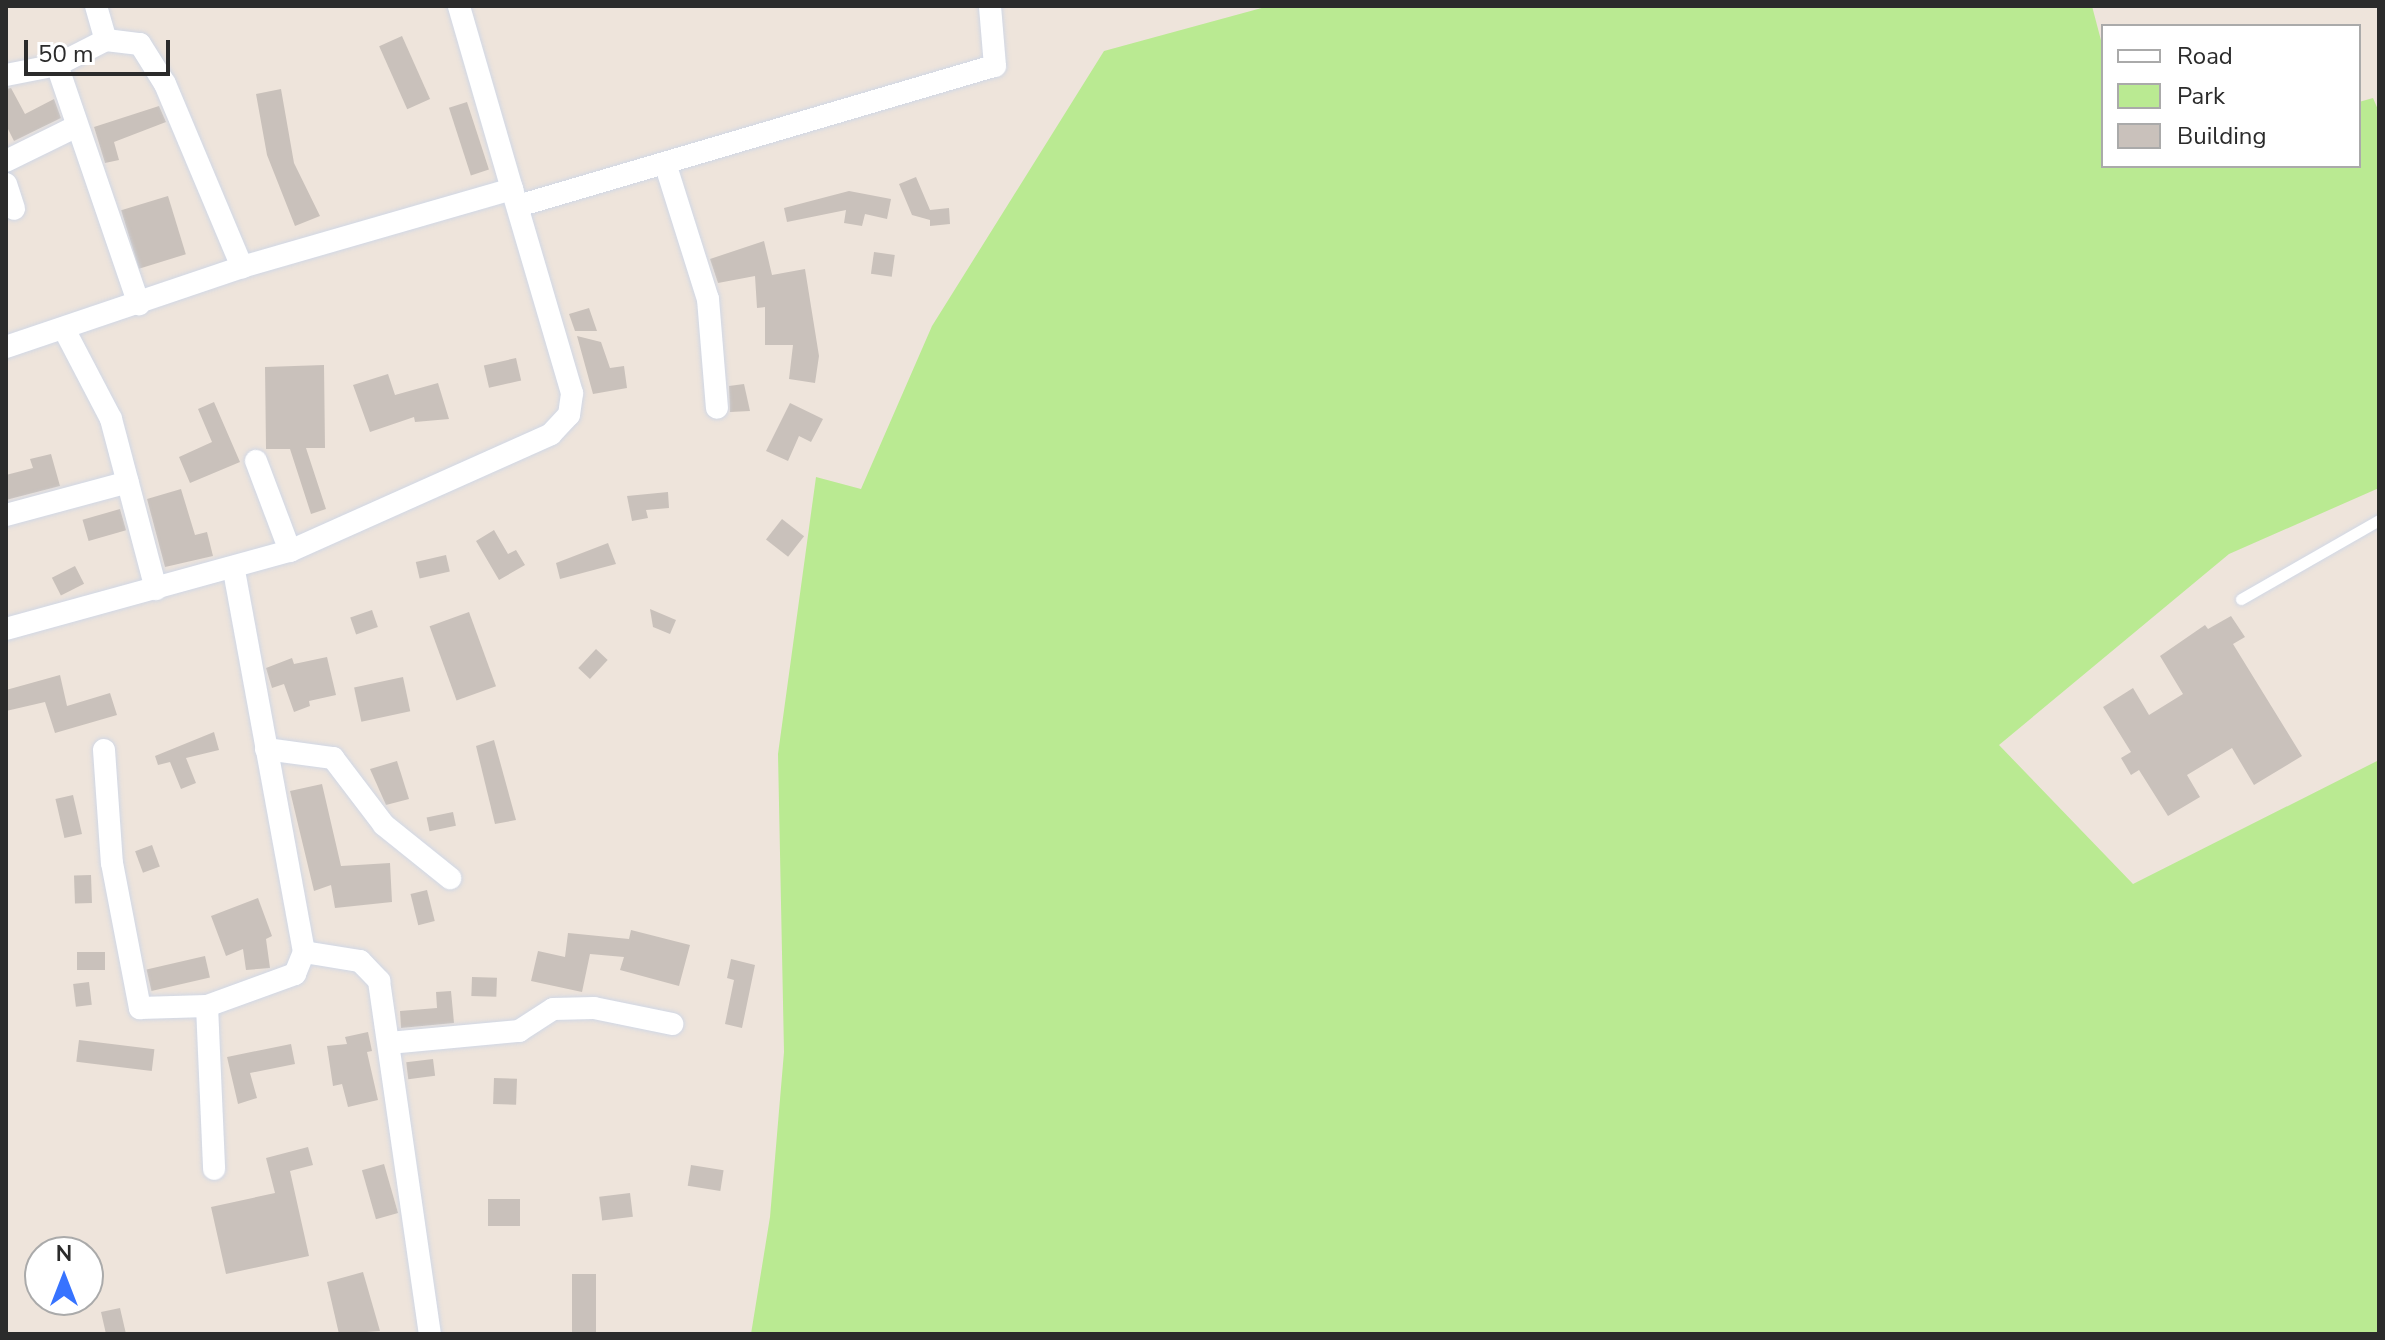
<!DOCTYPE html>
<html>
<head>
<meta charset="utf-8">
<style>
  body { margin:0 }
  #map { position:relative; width:2385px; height:1340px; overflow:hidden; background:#eee4db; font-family:"Nunito Sans",sans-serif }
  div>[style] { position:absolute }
  .green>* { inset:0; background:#baea92 }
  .building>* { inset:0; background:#c9c1bb; transform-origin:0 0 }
  .roads { filter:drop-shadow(0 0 2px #d0d7e5) drop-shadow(0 0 2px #d0d7e5) }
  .lane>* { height:11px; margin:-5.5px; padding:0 5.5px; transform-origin:5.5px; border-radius:5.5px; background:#fff }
  .street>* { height:22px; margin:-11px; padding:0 11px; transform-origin:11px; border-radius:11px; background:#fff }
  span { translate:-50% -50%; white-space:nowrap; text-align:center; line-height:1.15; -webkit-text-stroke:6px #fff; paint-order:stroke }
  .frame { position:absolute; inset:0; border:8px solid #2b2b2b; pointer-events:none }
  .legend { position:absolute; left:2101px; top:24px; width:260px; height:144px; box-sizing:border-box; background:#fff; border:2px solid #aaa; margin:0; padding:10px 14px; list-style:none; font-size:24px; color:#2b2b2b }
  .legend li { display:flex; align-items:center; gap:16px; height:40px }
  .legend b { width:40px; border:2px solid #aaa }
  .north { position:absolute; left:24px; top:1236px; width:80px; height:80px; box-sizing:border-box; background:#fff; border:2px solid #aaa; border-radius:50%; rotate:0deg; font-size:22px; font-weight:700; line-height:32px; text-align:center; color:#2b2b2b }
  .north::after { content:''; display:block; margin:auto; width:28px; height:36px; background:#3773ff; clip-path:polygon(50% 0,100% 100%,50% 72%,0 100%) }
  .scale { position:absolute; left:24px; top:40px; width:146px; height:36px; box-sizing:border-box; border:4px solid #2b2b2b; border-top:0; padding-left:10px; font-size:24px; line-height:28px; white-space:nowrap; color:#2b2b2b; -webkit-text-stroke:6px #fff; paint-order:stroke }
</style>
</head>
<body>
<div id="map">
  <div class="green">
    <i style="clip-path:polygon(1269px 6px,2092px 6px,2103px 48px,2103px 166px,2359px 166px,2359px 102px,2373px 98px,2379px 112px,2379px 488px,2229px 554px,1999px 745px,2133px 884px,2379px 760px,2379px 1334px,751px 1334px,770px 1217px,784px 1052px,778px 754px,816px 477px,861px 489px,932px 326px,1104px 51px)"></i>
  </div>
  <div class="building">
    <i style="left:402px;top:36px;width:69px;height:25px;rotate:66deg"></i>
    <i style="clip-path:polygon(11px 88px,25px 114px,54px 99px,61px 118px,14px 141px,6px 125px,6px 89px)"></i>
    <i style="clip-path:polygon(281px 89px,294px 163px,320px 216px,295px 226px,267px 155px,256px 94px)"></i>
    <i style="left:467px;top:102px;width:71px;height:19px;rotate:72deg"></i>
    <i style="clip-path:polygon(159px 106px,166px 122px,114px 142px,119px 160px,105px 163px,94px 127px)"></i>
    <i style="clip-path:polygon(916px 177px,930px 210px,949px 208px,950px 224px,930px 226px,930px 220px,912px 215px,899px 184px)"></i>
    <i style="clip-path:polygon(849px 191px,891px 199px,887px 219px,865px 214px,862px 226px,844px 223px,846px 210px,787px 222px,784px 208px)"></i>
    <i style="left:168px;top:196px;width:61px;height:49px;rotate:73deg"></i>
    <i style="clip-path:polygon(764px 241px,772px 275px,805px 269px,819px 356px,815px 383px,789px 379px,793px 345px,765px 345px,765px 307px,757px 308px,755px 276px,718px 283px,710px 259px)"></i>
    <i style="left:874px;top:252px;width:21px;height:22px;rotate:8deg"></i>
    <i style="clip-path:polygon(589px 308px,597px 331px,575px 331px,569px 314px)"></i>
    <i style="clip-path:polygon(577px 336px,601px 342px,610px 368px,624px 366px,627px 388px,593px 394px)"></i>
    <i style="left:516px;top:358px;width:23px;height:33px;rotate:77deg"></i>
    <i style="clip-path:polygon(324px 365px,325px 448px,306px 448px,326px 509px,311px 514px,290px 449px,266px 449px,265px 367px)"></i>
    <i style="clip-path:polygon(388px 374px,395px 395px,438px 383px,449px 419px,415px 422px,414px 417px,370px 432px,353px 385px)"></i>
    <i style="clip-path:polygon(744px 384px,750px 411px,730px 412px,729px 386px)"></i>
    <i style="clip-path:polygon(214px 402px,240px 462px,190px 483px,179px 457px,212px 442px,198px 409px)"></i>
    <i style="clip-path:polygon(790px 403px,823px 419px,811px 442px,799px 436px,788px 461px,766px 451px)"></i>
    <i style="clip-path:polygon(51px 454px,60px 486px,6px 500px,6px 475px,33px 468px,30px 459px)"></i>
    <i style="clip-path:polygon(181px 489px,195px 535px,207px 532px,213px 556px,165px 567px,147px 499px)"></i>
    <i style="clip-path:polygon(668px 492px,669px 508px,646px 510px,648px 518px,632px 521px,627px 496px)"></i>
    <i style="left:120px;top:509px;width:22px;height:39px;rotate:74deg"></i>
    <i style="left:782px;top:519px;width:28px;height:26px;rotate:38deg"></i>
    <i style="clip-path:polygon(494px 530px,508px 554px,516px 550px,525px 565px,499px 580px,476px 541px)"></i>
    <i style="clip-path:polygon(608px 543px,616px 564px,560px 579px,556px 563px)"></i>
    <i style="left:446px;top:555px;width:17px;height:31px;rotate:77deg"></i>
    <i style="left:75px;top:566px;width:20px;height:26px;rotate:63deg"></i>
    <i style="clip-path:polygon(650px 609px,676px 620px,670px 634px,653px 627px)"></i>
    <i style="left:372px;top:610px;width:18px;height:23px;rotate:71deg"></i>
    <i style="left:469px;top:612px;width:79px;height:42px;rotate:70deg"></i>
    <i style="clip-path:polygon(2231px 616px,2245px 637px,2233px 644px,2302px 756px,2254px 785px,2232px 748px,2187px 775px,2200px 797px,2168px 816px,2139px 770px,2131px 775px,2121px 758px,2131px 752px,2103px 707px,2133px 688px,2149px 715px,2183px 694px,2160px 656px,2205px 625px,2208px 629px)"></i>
    <i style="left:596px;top:649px;width:16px;height:26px;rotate:43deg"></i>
    <i style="clip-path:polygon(327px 657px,336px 695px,309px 701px,310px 706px,294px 712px,284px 684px,272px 688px,266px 668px,292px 658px,294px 664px)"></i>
    <i style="clip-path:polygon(60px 675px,67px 706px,110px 693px,117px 715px,55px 733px,45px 702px,6px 711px,6px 690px)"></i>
    <i style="left:403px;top:677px;width:35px;height:50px;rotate:78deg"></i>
    <i style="clip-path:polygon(214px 732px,219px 750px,186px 758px,196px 783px,181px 789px,170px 762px,158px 765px,155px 756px)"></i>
    <i style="clip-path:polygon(494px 740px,516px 820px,495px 824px,476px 746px)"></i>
    <i style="clip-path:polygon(397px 761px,409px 799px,386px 805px,370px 769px)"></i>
    <i style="clip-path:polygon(322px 784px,341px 866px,390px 863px,392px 902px,335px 908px,331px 885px,314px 891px,290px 791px)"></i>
    <i style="left:73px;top:795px;width:40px;height:18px;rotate:77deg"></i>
    <i style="left:453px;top:812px;width:14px;height:27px;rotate:78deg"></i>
    <i style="left:152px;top:845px;width:23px;height:18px;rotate:70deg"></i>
    <i style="left:91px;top:875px;width:28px;height:17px;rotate:88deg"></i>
    <i style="left:427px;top:890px;width:32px;height:17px;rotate:76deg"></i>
    <i style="clip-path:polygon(258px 898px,272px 936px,266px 939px,270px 968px,246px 970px,243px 949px,226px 956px,211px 916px)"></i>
    <i style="clip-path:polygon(631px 930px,690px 945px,679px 986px,620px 970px,624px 957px,590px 954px,582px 992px,531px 981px,538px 951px,565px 957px,568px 933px,629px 939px)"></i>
    <i style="left:105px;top:952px;width:18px;height:28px;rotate:90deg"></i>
    <i style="left:205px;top:956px;width:22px;height:60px;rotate:77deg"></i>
    <i style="clip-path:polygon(731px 959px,755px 965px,742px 1028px,725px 1024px,734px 980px,727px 978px)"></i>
    <i style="left:472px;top:977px;width:25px;height:19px;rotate:2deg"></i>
    <i style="left:89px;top:982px;width:23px;height:16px;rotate:83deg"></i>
    <i style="clip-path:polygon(451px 991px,454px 1023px,401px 1028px,400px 1011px,437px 1008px,436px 992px)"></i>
    <i style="clip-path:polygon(368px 1032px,372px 1051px,367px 1052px,378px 1100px,348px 1107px,342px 1084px,333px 1086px,327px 1046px,347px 1044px,345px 1037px)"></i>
    <i style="left:79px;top:1040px;width:76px;height:22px;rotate:7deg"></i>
    <i style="clip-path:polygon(291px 1044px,295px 1064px,250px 1073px,257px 1098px,238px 1104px,227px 1057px)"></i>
    <i style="left:433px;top:1059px;width:17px;height:27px;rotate:83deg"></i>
    <i style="left:494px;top:1078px;width:23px;height:26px;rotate:2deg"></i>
    <i style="clip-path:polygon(308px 1147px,313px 1165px,290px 1171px,309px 1256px,226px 1274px,211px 1207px,275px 1193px,266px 1158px)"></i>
    <i style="left:384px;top:1164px;width:51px;height:23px;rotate:74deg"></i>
    <i style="left:691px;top:1165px;width:33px;height:21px;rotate:9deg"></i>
    <i style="left:630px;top:1193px;width:24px;height:31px;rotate:83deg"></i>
    <i style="left:488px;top:1199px;width:32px;height:27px"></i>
    <i style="clip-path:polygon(363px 1272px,380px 1331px,339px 1334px,327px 1282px)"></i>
    <i style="left:572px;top:1274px;width:24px;height:60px"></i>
    <i style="clip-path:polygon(120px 1308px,126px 1334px,106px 1334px,101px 1312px)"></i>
  </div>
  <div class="roads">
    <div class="lane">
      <i style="left:2241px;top:599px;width:159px;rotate:-29.8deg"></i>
    </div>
    <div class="street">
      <i style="left:96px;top:6px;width:35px;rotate:74deg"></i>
      <i style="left:57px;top:65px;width:253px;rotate:71.1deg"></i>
      <i style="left:6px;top:75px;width:52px;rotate:-11.1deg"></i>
      <i style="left:57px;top:65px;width:55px;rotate:-27deg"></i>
      <i style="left:106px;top:40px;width:34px;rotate:7deg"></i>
      <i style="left:140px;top:44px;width:47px;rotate:58deg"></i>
      <i style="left:165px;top:84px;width:199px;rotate:67.2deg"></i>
      <i style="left:6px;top:161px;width:79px;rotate:-26.2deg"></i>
      <i style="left:665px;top:163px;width:143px;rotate:72.5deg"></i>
      <i style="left:708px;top:299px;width:109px;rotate:85.3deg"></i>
      <i style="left:6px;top:184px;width:26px;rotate:72deg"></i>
      <i style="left:518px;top:206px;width:497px;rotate:-16.4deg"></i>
      <i style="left:995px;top:66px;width:60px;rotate:-94.8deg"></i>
      <i style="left:64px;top:329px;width:102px;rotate:62.4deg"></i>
      <i style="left:111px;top:419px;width:176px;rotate:75.2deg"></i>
      <i style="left:6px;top:347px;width:249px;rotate:-18.7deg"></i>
      <i style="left:242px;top:267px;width:281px;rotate:-16.1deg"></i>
      <i style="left:512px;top:189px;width:191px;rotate:-106.2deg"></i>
      <i style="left:256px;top:461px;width:96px;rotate:69.3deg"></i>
      <i style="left:6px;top:515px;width:126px;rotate:-15.1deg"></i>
      <i style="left:6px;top:629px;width:295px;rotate:-15.4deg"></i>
      <i style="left:290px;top:551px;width:286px;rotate:-24.1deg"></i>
      <i style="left:551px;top:434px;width:26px;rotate:-47deg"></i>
      <i style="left:569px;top:415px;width:22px;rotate:-82deg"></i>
      <i style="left:572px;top:393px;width:213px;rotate:-106.4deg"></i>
      <i style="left:266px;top:749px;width:68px;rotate:7.7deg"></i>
      <i style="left:333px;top:758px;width:84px;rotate:52.7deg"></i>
      <i style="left:384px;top:825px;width:85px;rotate:38.8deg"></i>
      <i style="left:104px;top:750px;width:113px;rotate:86deg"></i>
      <i style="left:112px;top:863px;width:148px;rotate:79.1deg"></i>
      <i style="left:140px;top:1008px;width:67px;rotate:-1.7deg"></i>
      <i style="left:207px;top:1006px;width:94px;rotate:-20deg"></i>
      <i style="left:295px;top:974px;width:24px;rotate:-68deg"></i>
      <i style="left:304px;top:952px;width:388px;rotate:-100.4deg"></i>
      <i style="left:304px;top:952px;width:57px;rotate:9.1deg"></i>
      <i style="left:360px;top:961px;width:28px;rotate:46deg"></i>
      <i style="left:379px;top:981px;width:357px;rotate:81.8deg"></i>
      <i style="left:207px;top:1006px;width:163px;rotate:87.5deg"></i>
      <i style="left:389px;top:1043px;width:131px;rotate:-5.3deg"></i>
      <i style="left:519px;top:1031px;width:40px;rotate:-32.9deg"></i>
      <i style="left:553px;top:1009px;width:41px;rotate:-1.4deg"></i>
      <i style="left:594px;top:1008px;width:80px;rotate:11.6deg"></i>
    </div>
  </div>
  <div class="frame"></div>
  <ul class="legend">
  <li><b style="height:10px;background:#fff"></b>Road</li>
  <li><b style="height:22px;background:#baea92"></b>Park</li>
  <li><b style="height:22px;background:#c9c1bb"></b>Building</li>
  </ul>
  <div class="north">N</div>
  <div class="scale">50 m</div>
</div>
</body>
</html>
